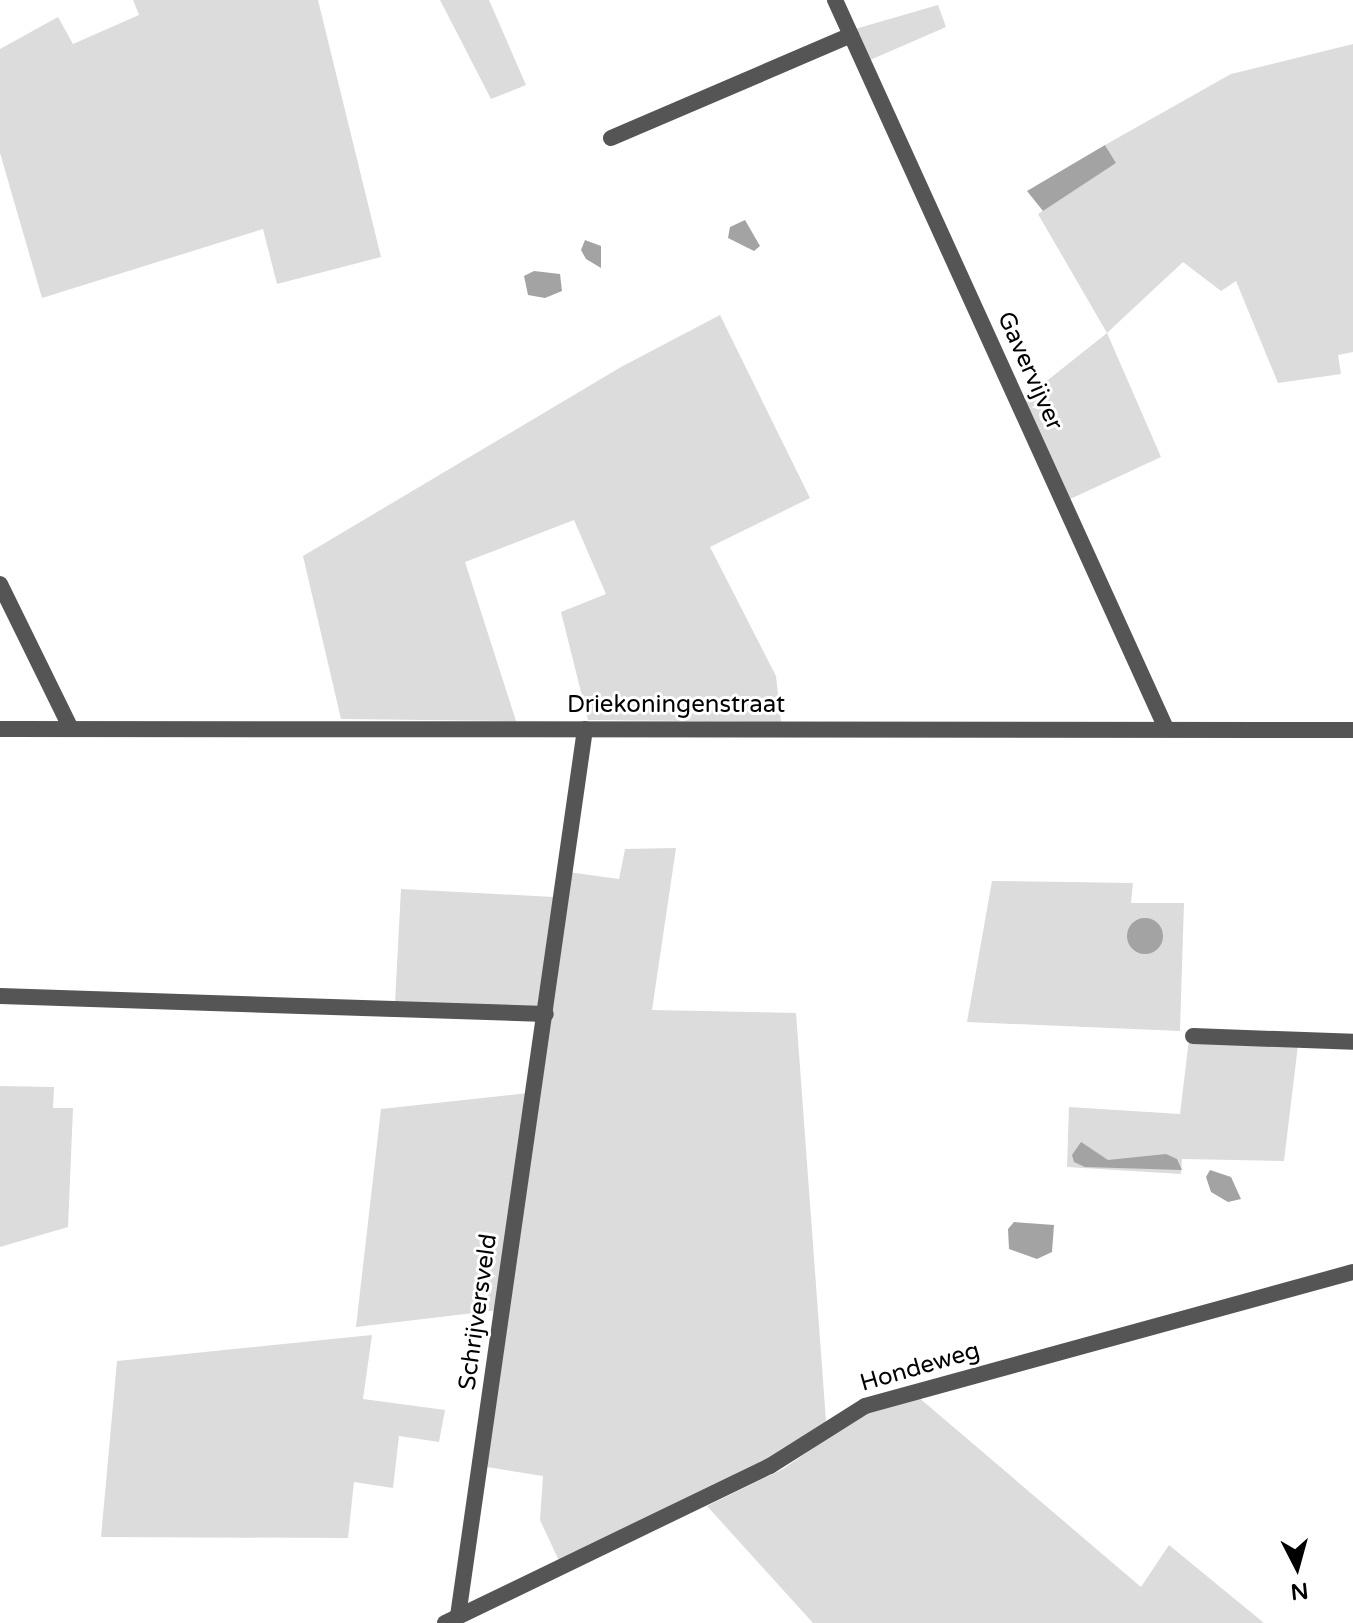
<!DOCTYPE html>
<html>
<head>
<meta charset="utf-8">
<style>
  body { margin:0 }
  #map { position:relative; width:1353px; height:1623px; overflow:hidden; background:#fff; font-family:"Varela Round",sans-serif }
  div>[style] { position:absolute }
  .green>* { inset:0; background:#dcdcdc; transform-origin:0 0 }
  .water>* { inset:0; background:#a3a3a3 }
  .round { border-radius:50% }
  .minor>* { height:16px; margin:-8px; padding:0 8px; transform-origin:8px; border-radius:8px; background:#555 }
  span { translate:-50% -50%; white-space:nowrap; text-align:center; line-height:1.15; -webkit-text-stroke:6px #fff; paint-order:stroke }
  .street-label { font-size:24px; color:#000 }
  .north { position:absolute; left:1257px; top:1527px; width:80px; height:80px; -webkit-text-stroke:6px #fff; paint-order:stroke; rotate:174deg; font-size:22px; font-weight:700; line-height:32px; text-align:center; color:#000 }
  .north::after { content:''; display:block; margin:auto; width:28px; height:36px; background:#000; clip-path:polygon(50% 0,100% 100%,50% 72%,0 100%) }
</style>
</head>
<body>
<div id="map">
  <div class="green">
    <i style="clip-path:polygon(133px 0,318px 0,381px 257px,277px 284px,263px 229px,42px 298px,0 153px,0 49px,58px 17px,73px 44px,139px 15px)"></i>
    <i style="clip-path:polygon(440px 0,489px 0,526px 85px,491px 99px)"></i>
    <i style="clip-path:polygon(938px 5px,946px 27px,870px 60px,855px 29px)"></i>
    <i style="clip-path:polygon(1353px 44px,1353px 352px,1338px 355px,1341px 374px,1278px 383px,1236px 281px,1221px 291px,1183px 262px,1107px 333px,1161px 457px,1068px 500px,1024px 399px,1107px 333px,1038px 214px,1116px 163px,1105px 145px,1231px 74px)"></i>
    <i style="clip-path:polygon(720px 315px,810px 498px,710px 547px,776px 676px,781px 722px,588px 720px,561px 612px,606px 594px,574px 520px,465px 562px,516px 721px,341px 719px,303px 556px,621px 367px)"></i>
    <i style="clip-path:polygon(676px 848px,652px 1010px,796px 1013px,826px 1421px,788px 1449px,560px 1563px,540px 1520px,543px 1476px,487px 1467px,568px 872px,619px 879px,625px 849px)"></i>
    <i style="clip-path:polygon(992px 881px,1133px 883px,1131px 903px,1184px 903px,1180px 1031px,967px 1022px)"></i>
    <i style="left:401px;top:889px;width:153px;height:115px;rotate:3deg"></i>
    <i style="clip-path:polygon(1189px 1039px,1298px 1045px,1284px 1161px,1182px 1159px,1181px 1174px,1067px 1167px,1069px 1107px,1180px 1114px)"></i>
    <i style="clip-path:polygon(0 1086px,54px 1087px,53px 1108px,73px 1108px,68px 1227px,0 1247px)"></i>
    <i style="clip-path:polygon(528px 1093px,499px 1310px,356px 1327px,381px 1109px)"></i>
    <i style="clip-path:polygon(372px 1335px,363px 1399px,445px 1410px,439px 1442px,399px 1436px,393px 1488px,354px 1482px,348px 1538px,101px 1537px,117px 1361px)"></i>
    <i style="clip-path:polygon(917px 1396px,1141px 1587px,1169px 1545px,1264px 1623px,813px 1623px,707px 1506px,783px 1469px,861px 1415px)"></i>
  </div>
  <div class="water">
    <i style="clip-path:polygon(1105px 145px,1116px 163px,1043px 211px,1027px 191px)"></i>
    <i style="clip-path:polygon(745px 220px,760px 246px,754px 251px,728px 238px,730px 227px)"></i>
    <i style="clip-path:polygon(585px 240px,601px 246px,601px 268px,586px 259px,581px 250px)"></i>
    <i style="clip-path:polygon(534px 271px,560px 274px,562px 291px,545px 298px,528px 295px,524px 276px)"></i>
    <i class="round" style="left:1127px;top:918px;width:36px;height:36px"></i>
    <i style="clip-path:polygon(1081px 1142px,1108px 1160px,1166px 1154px,1177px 1159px,1182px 1170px,1085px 1167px,1074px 1162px,1072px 1155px)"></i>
    <i style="clip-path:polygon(1210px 1170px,1231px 1177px,1241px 1199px,1228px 1202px,1211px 1192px,1206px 1177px)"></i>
    <i style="clip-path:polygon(1014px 1222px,1054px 1225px,1052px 1252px,1037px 1259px,1009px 1249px,1008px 1229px)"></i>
  </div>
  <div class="minor">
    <i style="left:835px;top:0;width:797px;rotate:65.56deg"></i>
    <i style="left:611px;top:138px;width:261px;rotate:-23.2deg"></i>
    <i style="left:0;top:584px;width:161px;rotate:63.9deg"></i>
    <i style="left:0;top:729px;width:1353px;rotate:0.04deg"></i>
    <i style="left:0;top:996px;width:546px;rotate:1.89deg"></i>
    <i style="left:1193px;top:1036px;width:160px;rotate:2.1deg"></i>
    <i style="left:458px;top:1616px;width:896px;rotate:-81.85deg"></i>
    <i style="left:445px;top:1623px;width:361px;rotate:-25.8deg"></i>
    <i style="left:770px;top:1466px;width:112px;rotate:-32.3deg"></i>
    <i style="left:865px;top:1406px;width:506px;rotate:-15.35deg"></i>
  </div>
  <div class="street-label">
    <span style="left:1030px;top:371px;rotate:66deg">Gavervijver</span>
    <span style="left:676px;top:705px">Driekoningenstraat</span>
    <span style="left:478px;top:1312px;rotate:-82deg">Schrijversveld</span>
    <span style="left:920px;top:1367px;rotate:-16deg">Hondeweg</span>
  </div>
  <div class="north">N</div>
</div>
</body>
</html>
